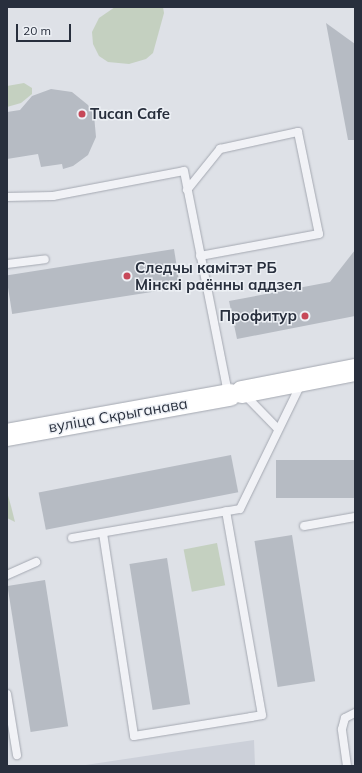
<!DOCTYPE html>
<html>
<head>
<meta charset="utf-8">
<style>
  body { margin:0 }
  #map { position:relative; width:362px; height:773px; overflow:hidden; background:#dee1e7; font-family:Mulish,sans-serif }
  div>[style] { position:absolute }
  .built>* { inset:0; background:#ccd0d9 }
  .green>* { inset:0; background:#c4d0c0; transform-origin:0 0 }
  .building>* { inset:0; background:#b6bbc3; transform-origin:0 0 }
  .roads { filter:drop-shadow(0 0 1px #a4a8b1) drop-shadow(0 0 1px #a4a8b1) }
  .lane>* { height:8px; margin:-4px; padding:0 4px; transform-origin:4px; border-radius:4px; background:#f1f2f6 }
  .secondary>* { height:22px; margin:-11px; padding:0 11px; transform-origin:11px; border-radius:11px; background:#fff }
  .dots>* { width:11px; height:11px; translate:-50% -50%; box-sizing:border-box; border:2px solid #edf0f5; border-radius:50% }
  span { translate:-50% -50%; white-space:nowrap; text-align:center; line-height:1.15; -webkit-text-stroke:3px #edf0f5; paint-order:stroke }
  .poi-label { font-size:15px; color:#282f3d; font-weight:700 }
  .left { translate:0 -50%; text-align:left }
  .right { translate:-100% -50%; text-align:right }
  .street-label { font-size:15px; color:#282f3d }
  .frame { position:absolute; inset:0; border:8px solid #282f3d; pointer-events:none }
  .scale { position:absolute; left:16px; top:24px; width:55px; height:18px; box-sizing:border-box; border:2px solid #282f3d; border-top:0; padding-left:5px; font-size:12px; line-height:14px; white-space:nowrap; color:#282f3d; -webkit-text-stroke:3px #edf0f5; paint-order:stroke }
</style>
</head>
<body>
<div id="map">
  <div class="built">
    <i style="clip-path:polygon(254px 740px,255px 766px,79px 766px,192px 749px)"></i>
  </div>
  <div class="green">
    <i style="clip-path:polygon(115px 7px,163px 7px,164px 13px,153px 53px,146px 59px,129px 64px,108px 62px,99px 56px,93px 44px,92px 32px,99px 18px)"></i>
    <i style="clip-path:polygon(24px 83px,32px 88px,32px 94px,21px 103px,7px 107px,7px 86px)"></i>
    <i style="clip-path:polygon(7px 492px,11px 506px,15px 522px,7px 518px)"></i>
    <i style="left:217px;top:543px;width:43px;height:34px;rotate:79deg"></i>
  </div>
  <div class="building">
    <i style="clip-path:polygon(326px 23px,355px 44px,355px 140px,348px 140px)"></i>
    <i style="clip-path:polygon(51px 89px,72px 92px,88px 105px,94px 115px,96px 137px,88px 155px,73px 166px,63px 169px,62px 164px,41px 167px,38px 154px,7px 159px,7px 112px,20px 110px,32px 96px)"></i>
    <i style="left:174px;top:249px;width:39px;height:170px;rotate:81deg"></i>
    <i style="clip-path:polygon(355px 250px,355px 316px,237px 339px,229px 301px,330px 282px)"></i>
    <i style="left:231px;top:455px;width:38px;height:196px;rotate:79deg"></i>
    <i style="left:355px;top:460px;width:38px;height:79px;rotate:90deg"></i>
    <i style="left:292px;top:535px;width:148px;height:38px;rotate:81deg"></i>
    <i style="left:167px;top:558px;width:148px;height:38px;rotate:81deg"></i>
    <i style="left:45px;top:580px;width:148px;height:38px;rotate:81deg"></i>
  </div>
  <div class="roads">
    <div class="lane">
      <i style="left:187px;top:190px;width:53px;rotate:-51.2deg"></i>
      <i style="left:220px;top:149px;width:80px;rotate:-12.3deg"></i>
      <i style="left:298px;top:132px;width:104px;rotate:78.4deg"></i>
      <i style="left:319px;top:234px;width:121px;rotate:169.5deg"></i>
      <i style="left:7px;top:197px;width:46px;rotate:-1.2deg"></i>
      <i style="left:53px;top:196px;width:133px;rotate:-10.8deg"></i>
      <i style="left:184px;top:171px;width:227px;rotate:78.8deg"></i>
      <i style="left:7px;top:264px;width:38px;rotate:-7deg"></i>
      <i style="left:243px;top:393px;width:50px;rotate:45.8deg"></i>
      <i style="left:304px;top:526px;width:52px;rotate:-10deg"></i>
      <i style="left:103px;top:533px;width:205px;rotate:81.3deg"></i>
      <i style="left:134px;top:736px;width:119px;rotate:-9.2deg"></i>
      <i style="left:251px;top:717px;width:11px;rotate:-10deg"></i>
      <i style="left:262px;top:715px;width:207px;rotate:-100deg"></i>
      <i style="left:72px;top:538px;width:170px;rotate:-9.8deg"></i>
      <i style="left:240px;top:509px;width:139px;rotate:-64deg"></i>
      <i style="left:7px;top:575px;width:32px;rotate:-24deg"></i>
      <i style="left:7px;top:694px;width:62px;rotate:80.7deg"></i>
      <i style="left:347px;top:766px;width:37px;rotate:-98deg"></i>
      <i style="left:342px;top:729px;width:11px;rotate:-75deg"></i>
      <i style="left:345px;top:718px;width:11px;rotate:-27deg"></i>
    </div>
    <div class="secondary">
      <i style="left:242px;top:392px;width:115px;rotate:-11deg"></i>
      <i style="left:7px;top:435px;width:226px;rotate:-10.2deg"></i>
    </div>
  </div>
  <div class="dots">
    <i style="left:82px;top:114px;background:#c74859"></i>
    <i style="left:127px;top:276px;background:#c74859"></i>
    <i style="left:305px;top:316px;background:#c74859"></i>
  </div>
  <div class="poi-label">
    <span class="left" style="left:90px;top:114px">Tucan Cafe</span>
    <span class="left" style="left:135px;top:276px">Следчы камітэт РБ<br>Мінскі раённы аддзел</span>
    <span class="right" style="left:297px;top:316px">Профитур</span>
  </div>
  <div class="street-label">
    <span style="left:118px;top:415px;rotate:-10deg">вуліца Скрыганава</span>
  </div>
  <div class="frame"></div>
  <div class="scale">20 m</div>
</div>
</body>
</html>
